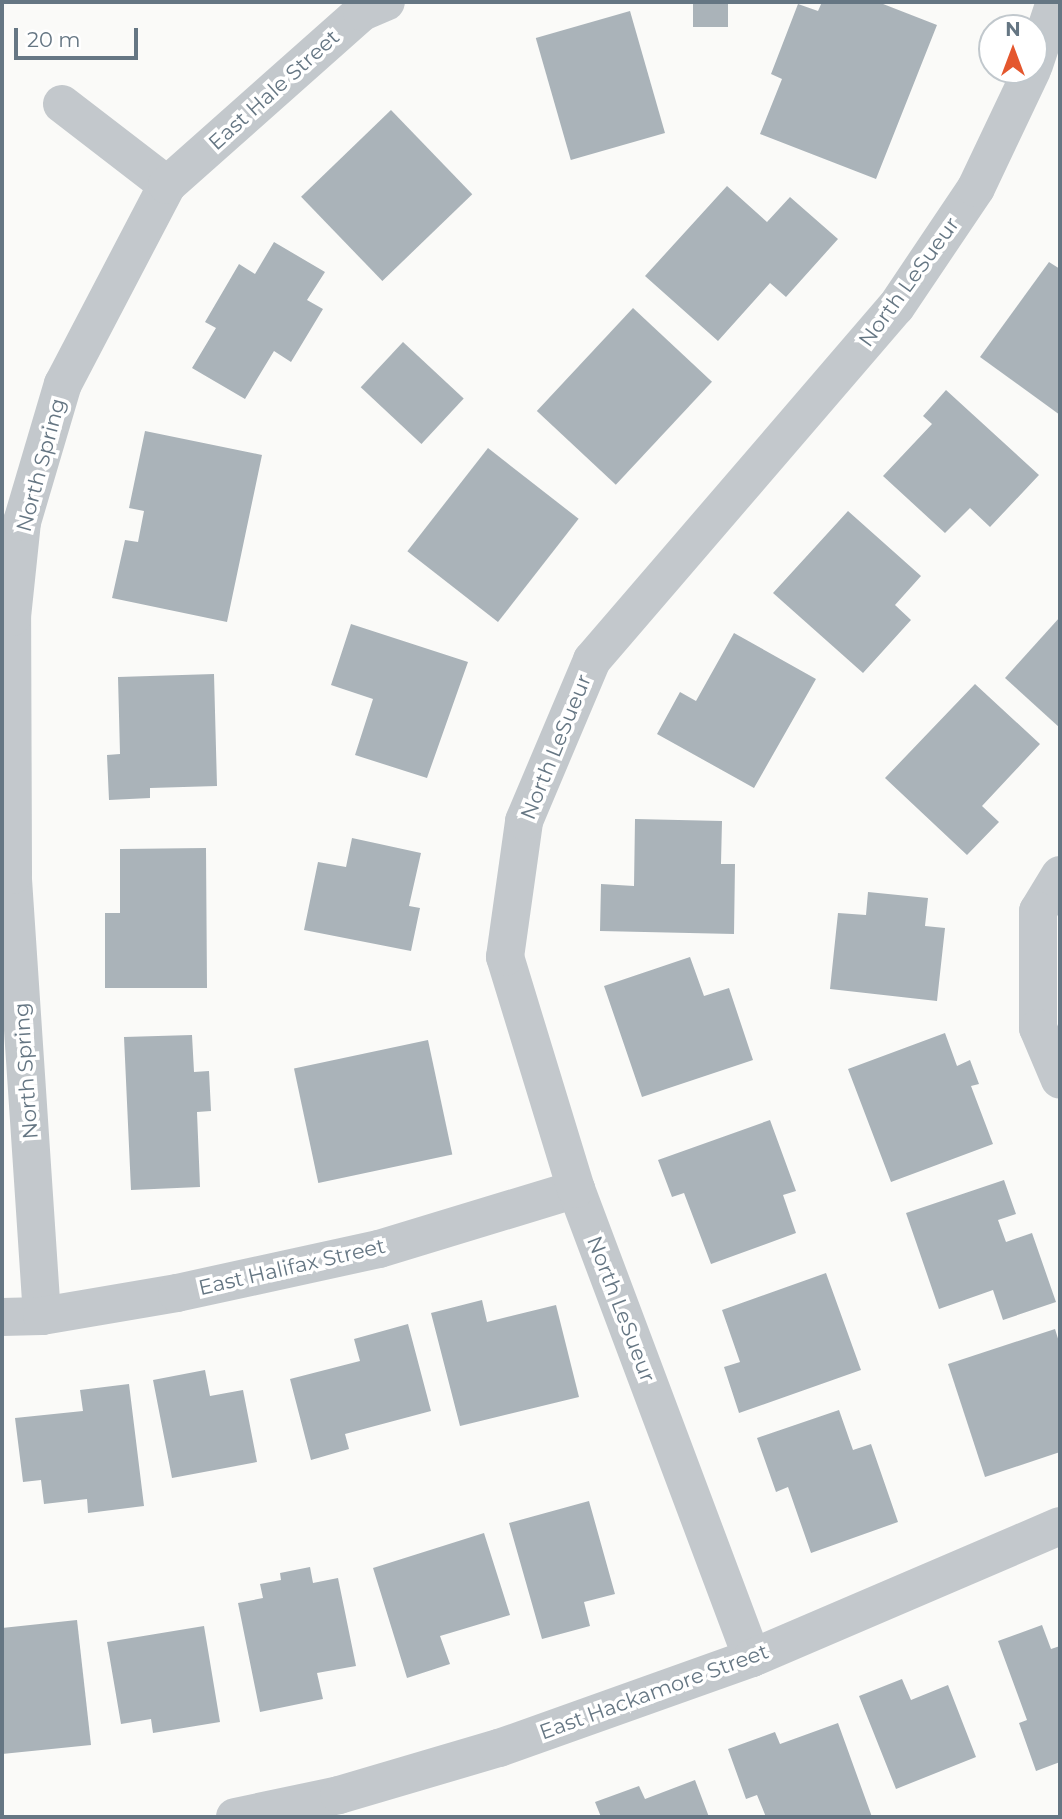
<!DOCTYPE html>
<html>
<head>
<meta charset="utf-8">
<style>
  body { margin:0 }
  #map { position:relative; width:1062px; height:1819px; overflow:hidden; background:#fafaf8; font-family:Montserrat,sans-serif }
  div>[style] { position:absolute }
  .building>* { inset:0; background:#aab3b9; transform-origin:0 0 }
  .street>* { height:38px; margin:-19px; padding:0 19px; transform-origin:19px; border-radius:19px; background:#c3c8cc }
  span { translate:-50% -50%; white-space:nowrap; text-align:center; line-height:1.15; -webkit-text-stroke:7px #fff; paint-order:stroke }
  .street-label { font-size:21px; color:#657683 }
  .frame { position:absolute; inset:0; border:4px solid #657683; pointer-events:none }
  .north { position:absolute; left:978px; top:14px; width:70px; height:70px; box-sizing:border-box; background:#fff; border:2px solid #c1c8cd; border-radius:50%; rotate:0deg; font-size:19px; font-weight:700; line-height:28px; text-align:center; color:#657683 }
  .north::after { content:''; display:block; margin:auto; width:24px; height:32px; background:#e4572e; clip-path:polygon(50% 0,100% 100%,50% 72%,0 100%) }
  .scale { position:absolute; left:14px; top:28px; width:124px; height:32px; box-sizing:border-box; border:4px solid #657683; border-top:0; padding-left:9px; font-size:21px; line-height:24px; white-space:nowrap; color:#657683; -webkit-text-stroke:5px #fff; paint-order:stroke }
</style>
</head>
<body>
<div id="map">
  <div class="building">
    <i style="left:693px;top:2px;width:35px;height:25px"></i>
    <i style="clip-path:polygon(822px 2px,878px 2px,937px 25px,876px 179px,760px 134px,782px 79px,771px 74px,798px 4px,818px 11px)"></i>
    <i style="left:630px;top:11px;width:127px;height:98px;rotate:74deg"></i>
    <i style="left:391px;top:110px;width:117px;height:125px;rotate:46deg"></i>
    <i style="clip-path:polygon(727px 186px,767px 222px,790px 197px,838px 239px,786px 297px,770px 283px,718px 341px,645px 276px)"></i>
    <i style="clip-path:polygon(274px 242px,325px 272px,307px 300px,323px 309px,291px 362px,274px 351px,245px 399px,192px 368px,216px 328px,205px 322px,239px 264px,255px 274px)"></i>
    <i style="clip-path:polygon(1049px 262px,1060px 269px,1060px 415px,980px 357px)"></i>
    <i style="left:633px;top:308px;width:108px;height:141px;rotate:43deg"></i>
    <i style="left:403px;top:342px;width:83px;height:62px;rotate:43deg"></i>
    <i style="clip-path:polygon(946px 390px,1039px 475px,990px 527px,970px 508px,945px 533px,883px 476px,932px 424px,923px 416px)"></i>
    <i style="clip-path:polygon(145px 431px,262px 455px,227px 622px,112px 598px,125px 540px,138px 542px,144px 511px,129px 508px)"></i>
    <i style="left:488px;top:448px;width:115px;height:131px;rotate:38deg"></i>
    <i style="clip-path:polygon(848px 511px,921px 576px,895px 605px,911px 620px,863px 673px,773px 593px)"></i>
    <i style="clip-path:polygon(1060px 617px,1060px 728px,1005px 678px)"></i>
    <i style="clip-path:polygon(351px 624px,468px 662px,427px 778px,355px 755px,373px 699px,331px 685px)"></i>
    <i style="clip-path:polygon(734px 633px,816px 679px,754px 788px,657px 734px,680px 692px,696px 701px)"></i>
    <i style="clip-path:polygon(214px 674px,217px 786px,150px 788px,150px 798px,109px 800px,107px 755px,120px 754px,118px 677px)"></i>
    <i style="clip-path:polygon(975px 684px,1040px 744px,982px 806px,999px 822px,967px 855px,885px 778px)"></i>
    <i style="clip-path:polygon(635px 819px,722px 821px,721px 864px,735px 864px,734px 934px,600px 931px,601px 884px,634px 886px)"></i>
    <i style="clip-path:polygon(352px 838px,421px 853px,409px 906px,420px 908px,411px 951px,304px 930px,318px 862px,346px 867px)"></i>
    <i style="clip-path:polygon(206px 848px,207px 988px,105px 988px,105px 913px,120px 913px,120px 849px)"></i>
    <i style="clip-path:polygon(868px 892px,928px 898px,925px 926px,945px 928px,937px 1001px,830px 989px,838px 913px,866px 915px)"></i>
    <i style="clip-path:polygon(690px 957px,704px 996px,729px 988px,753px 1060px,642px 1097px,604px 986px)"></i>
    <i style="clip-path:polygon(945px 1033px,957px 1066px,970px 1060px,979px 1084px,971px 1086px,993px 1144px,891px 1182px,848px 1069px)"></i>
    <i style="clip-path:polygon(192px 1035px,194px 1072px,209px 1071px,211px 1111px,197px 1112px,200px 1187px,131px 1190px,124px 1037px)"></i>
    <i style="left:428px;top:1040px;width:117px;height:137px;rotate:78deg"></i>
    <i style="clip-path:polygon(770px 1120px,796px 1191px,783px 1195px,796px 1233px,711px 1264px,684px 1193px,672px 1197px,658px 1160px)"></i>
    <i style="clip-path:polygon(1004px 1180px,1016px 1214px,998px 1220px,1006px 1242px,1032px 1233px,1056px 1302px,1003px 1320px,993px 1290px,939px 1309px,906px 1213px)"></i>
    <i style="clip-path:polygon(826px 1273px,861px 1370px,739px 1413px,724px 1367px,740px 1362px,722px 1310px)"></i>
    <i style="clip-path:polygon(482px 1300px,487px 1322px,556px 1305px,579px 1397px,460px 1426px,431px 1313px)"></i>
    <i style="clip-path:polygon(408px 1324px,431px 1411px,345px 1434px,349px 1449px,311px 1460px,290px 1379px,360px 1361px,354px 1339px)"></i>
    <i style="clip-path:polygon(1055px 1329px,1060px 1345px,1060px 1452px,985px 1477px,948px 1364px)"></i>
    <i style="clip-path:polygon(205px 1370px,210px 1396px,243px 1390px,257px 1462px,172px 1478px,153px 1380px)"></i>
    <i style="clip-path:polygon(129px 1384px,144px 1506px,88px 1513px,87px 1499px,44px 1504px,41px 1480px,23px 1482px,15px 1418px,83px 1411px,80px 1390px)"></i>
    <i style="clip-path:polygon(839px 1410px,853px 1450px,871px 1444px,898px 1522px,811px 1553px,788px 1487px,776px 1492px,757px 1438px)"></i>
    <i style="clip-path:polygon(589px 1501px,615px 1594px,584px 1602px,590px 1626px,542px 1639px,509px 1523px)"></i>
    <i style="clip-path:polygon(484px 1533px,510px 1615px,440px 1636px,450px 1664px,407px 1678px,373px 1568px)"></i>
    <i style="clip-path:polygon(310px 1567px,313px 1583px,338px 1578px,356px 1666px,317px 1673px,323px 1699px,260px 1712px,238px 1603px,263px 1598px,260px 1584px,281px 1580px,280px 1573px)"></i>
    <i style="clip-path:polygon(77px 1620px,91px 1745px,2px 1754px,2px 1628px)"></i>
    <i style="clip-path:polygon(1042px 1625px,1051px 1649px,1060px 1646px,1060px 1762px,1036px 1771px,1019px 1723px,1027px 1720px,998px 1641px)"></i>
    <i style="clip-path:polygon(204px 1626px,220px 1722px,153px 1733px,151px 1719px,121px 1724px,107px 1642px)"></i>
    <i style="clip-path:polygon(902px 1679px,911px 1700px,948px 1685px,976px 1757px,896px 1789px,859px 1696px)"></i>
    <i style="clip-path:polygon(838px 1723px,872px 1817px,766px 1817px,757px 1795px,746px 1799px,728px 1749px,775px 1732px,780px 1744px)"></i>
    <i style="clip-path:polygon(695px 1780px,709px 1817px,601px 1817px,595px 1802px,639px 1786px,645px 1799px)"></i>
  </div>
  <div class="street">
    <i style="left:1034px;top:65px;width:66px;rotate:-71.6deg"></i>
    <i style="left:62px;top:104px;width:133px;rotate:37.6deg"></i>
    <i style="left:1060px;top:875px;width:42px;rotate:121.4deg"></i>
    <i style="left:1038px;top:911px;width:117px;rotate:90deg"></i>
    <i style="left:1038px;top:1028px;width:56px;rotate:67.1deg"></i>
    <i style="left:42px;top:1316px;width:442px;rotate:-93.8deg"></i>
    <i style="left:13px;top:875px;width:258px;rotate:-90.2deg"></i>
    <i style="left:12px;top:617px;width:96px;rotate:-84deg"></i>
    <i style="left:22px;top:522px;width:144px;rotate:-73.5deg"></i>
    <i style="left:63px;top:384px;width:225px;rotate:-62.4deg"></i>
    <i style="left:167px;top:185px;width:261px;rotate:-41.6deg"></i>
    <i style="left:362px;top:12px;width:26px;rotate:-23deg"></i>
    <i style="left:2px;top:1317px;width:40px;rotate:-1.4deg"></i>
    <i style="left:42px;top:1316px;width:137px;rotate:-9.7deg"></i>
    <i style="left:177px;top:1293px;width:207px;rotate:-12.3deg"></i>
    <i style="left:379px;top:1249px;width:206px;rotate:-16.9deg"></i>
    <i style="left:752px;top:1658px;width:501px;rotate:-110.57deg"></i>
    <i style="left:576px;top:1189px;width:243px;rotate:-107deg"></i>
    <i style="left:505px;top:957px;width:137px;rotate:-82deg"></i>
    <i style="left:524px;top:821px;width:175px;rotate:-67.1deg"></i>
    <i style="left:592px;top:660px;width:466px;rotate:-49.3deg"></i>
    <i style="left:896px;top:307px;width:143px;rotate:-56.1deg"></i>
    <i style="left:976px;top:188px;width:131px;rotate:-64.6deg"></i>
    <i style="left:235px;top:1817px;width:106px;rotate:-11.9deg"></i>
    <i style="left:339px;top:1795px;width:167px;rotate:-16.4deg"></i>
    <i style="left:499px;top:1748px;width:269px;rotate:-19.6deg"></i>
    <i style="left:752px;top:1658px;width:335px;rotate:-23.2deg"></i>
  </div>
  <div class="street-label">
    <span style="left:274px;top:90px;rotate:-42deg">East Hale Street</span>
    <span style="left:909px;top:282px;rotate:-54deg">North LeSueur</span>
    <span style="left:41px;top:465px;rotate:-75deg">North Spring</span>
    <span style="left:556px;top:747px;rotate:-68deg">North LeSueur</span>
    <span style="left:26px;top:1071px;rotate:-94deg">North Spring</span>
    <span style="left:292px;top:1267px;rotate:-13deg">East Halifax Street</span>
    <span style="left:621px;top:1309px;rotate:69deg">North LeSueur</span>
    <span style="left:654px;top:1692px;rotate:-20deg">East Hackamore Street</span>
  </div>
  <div class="frame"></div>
  <div class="north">N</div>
  <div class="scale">20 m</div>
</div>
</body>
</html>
